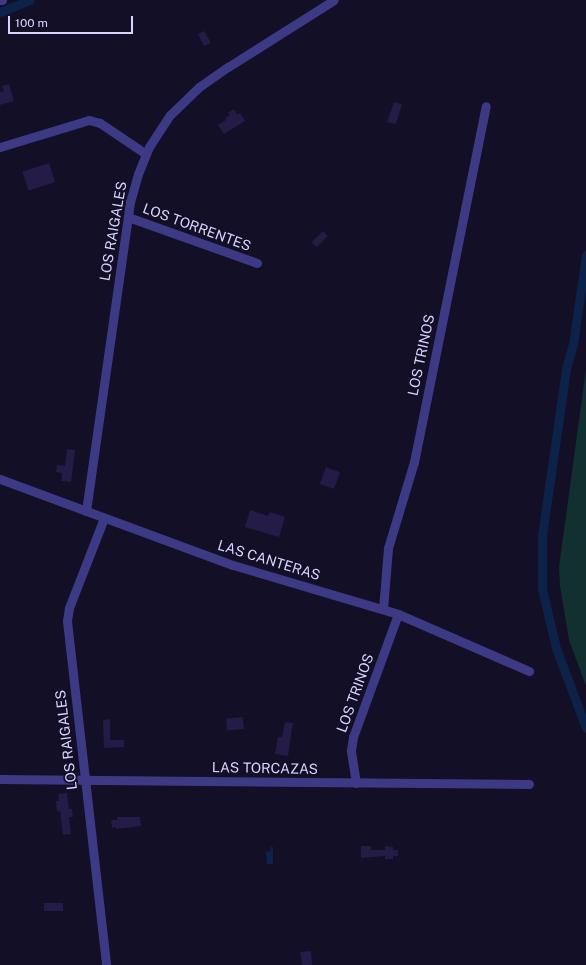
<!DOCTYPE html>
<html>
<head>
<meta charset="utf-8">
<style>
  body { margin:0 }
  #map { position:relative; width:586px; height:965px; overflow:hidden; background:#130f26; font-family:"Public Sans",sans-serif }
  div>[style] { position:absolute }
  .green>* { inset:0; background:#12302f }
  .water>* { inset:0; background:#0c2248 }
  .canal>* { height:9px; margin:-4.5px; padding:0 4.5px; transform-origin:4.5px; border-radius:4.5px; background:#0c2248 }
  .building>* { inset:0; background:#241b47; transform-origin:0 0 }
  .minor>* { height:9px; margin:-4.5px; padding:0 4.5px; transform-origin:4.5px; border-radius:4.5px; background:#3d3a85 }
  span { translate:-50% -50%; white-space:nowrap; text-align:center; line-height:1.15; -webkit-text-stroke:4px #130f26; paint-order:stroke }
  .street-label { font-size:14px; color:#d9d4ff }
  .scale { position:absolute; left:8px; top:16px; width:125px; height:18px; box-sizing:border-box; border:2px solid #d9d4ff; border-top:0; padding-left:5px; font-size:12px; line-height:14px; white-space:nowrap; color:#d9d4ff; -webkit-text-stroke:3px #130f26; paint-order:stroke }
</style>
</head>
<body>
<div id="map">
  <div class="green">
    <i style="clip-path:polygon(586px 369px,586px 686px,569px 640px,560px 586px,559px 567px)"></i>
  </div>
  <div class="water">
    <i style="clip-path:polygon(270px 847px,273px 847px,273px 864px,267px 864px,266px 852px,271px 851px)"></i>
  </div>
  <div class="canal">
    <i style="left:0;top:12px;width:32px;rotate:-22deg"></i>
    <i style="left:586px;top:255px;width:90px;rotate:98.3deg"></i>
    <i style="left:573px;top:344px;width:26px;rotate:106deg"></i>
    <i style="left:566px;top:369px;width:168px;rotate:98.2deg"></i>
    <i style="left:542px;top:535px;width:54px;rotate:90deg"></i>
    <i style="left:542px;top:589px;width:61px;rotate:76.7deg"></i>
    <i style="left:556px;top:648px;width:85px;rotate:69.4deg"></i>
  </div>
  <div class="building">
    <i style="clip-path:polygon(204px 31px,211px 43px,204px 46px,198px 34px)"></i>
    <i style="clip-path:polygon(9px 84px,14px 101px,0 105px,0 92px,4px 91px,2px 86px)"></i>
    <i style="clip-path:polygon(394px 102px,402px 104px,396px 124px,387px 122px)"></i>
    <i style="clip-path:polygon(234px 109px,237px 114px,240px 113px,245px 121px,224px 134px,218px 125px,226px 120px,225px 118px,230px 115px,228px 113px)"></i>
    <i style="left:49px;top:163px;width:20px;height:28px;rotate:72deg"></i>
    <i style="left:323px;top:231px;width:7px;height:16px;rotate:45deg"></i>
    <i style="clip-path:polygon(67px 449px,75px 450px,71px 482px,61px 481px,62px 473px,56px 472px,57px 465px,65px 466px)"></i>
    <i style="left:326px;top:467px;width:15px;height:18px;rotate:20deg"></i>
    <i style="clip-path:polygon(250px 510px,268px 516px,270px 512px,285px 517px,279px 537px,245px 527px)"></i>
    <i style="left:243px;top:717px;width:12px;height:17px;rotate:85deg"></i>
    <i style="clip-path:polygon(110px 719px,110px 740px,124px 740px,124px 747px,104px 748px,103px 720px)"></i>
    <i style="clip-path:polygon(285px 722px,293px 723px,288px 756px,275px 754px,278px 737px,282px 737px)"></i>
    <i style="clip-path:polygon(67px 793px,69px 809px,72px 809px,73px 817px,69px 817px,71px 834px,63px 835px,60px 811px,57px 812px,56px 801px,59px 801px,58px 794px)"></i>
    <i style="clip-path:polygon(117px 817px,140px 817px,141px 826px,116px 829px,116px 827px,112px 828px,111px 820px,117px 820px)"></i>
    <i style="clip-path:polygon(361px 846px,371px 846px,371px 850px,385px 850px,385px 846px,393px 847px,393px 850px,398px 850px,398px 856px,393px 856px,393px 859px,385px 859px,385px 856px,361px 858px)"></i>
    <i style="left:44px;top:903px;width:19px;height:8px"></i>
    <i style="clip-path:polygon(311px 951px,312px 965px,302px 965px,300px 952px)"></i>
  </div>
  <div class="minor">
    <i style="left:0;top:0;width:2px"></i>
    <i style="left:0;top:147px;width:93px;rotate:-16.9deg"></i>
    <i style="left:89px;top:120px;width:11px;rotate:15deg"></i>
    <i style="left:100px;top:123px;width:55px;rotate:34deg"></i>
    <i style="left:128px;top:217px;width:137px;rotate:19.6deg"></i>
    <i style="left:0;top:479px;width:248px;rotate:20.3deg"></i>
    <i style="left:233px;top:565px;width:172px;rotate:16.5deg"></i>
    <i style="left:398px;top:614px;width:143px;rotate:23.5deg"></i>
    <i style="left:86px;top:511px;width:312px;rotate:-81.9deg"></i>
    <i style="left:130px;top:202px;width:29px;rotate:-74deg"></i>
    <i style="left:138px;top:174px;width:29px;rotate:-68deg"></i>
    <i style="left:149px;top:147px;width:38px;rotate:-57deg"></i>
    <i style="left:170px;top:115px;width:40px;rotate:-44deg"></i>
    <i style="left:199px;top:87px;width:35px;rotate:-35deg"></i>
    <i style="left:228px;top:67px;width:125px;rotate:-32.3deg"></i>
    <i style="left:104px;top:518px;width:97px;rotate:111.3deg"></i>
    <i style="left:69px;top:608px;width:13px;rotate:99deg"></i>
    <i style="left:67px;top:621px;width:346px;rotate:83.5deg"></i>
    <i style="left:383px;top:609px;width:61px;rotate:-85.3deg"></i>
    <i style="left:388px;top:548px;width:90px;rotate:-73.2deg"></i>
    <i style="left:414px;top:462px;width:363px;rotate:-78.6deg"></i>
    <i style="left:0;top:779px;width:529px;rotate:0.54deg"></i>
    <i style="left:356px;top:783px;width:33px;rotate:-99deg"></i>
    <i style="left:351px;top:750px;width:13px;rotate:-81deg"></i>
    <i style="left:353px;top:737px;width:131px;rotate:-69.9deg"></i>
  </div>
  <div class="street-label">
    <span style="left:197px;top:227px;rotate:20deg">LOS TORRENTES</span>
    <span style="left:113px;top:231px;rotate:-80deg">LOS RAIGALES</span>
    <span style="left:421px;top:355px;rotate:-78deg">LOS TRINOS</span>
    <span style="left:269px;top:560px;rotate:17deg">LAS CANTERAS</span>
    <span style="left:355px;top:693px;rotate:-70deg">LOS TRINOS</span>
    <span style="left:66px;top:740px;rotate:-97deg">LOS RAIGALES</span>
    <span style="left:265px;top:768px;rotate:1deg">LAS TORCAZAS</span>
  </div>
  <div class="scale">100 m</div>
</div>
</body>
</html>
